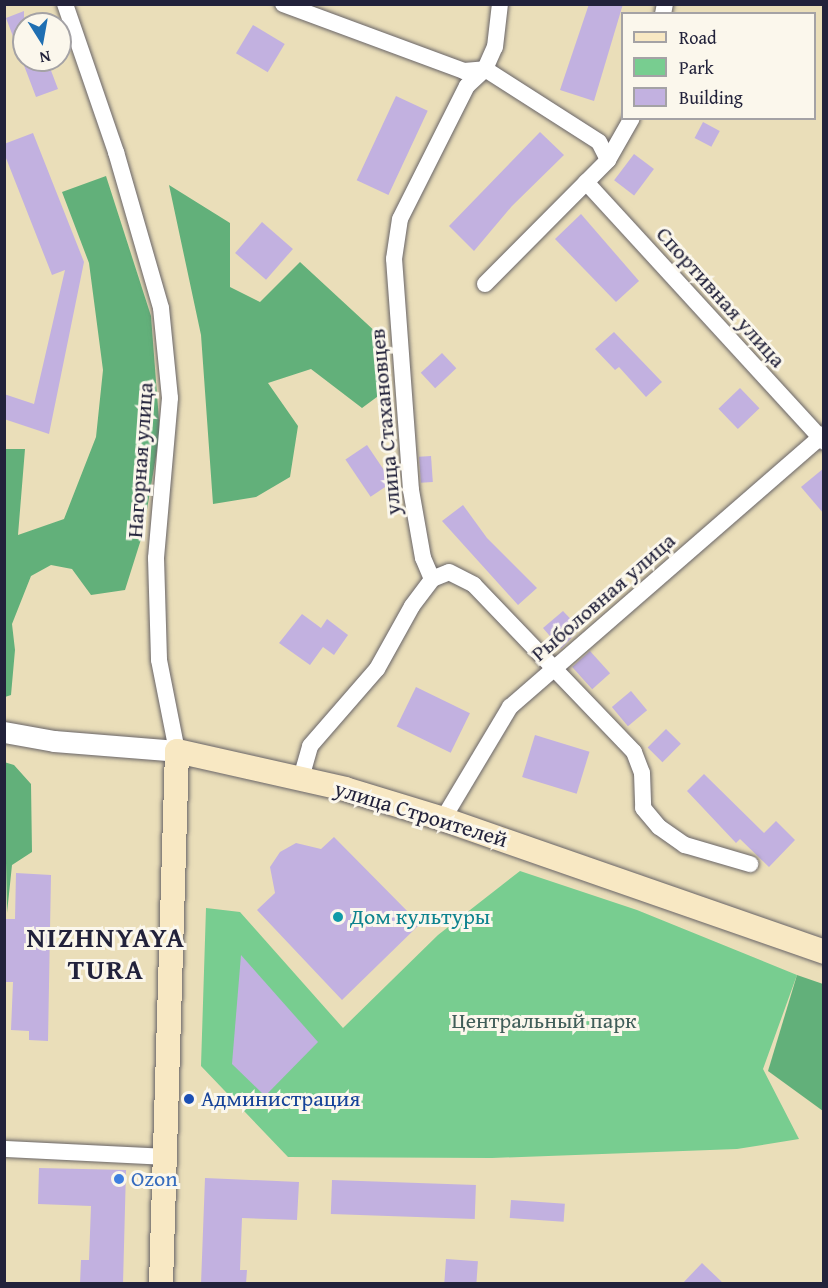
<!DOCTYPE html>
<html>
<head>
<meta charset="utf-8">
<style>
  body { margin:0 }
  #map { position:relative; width:828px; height:1288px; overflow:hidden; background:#eadeb9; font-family:"Gentium Book Plus",serif }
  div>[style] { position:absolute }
  .green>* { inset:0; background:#78cd90 }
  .forest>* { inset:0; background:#62b07a }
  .building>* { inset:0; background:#c2b1e0; transform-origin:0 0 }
  .roads { filter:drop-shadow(0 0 2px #686467) drop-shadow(0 0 2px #686467) }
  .minor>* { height:16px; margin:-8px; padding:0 8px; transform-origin:8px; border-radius:8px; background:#fff }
  .tertiary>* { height:21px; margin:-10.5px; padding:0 10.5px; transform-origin:10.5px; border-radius:10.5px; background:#fff }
  .secondary>* { height:24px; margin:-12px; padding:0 12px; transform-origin:12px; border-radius:12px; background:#f8e8c3 }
  .dots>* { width:16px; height:16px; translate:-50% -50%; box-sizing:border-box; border:3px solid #fbf7ec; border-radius:50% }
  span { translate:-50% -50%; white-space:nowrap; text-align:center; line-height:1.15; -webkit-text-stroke:6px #fbf7ec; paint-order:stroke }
  .street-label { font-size:22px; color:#22223b }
  .culture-label { font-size:22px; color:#0d838f }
  .left { translate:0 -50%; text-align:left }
  .park-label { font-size:22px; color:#405e59 }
  .transit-label { font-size:22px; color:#164399 }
  .shop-label { font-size:22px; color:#366cbe }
  .district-label { font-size:28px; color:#22223b; font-weight:700; letter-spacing:1.5px }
  .frame { position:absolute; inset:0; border:6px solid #22223b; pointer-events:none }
  .legend { position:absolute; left:621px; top:12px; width:195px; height:108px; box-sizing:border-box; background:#fbf7ec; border:2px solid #a4a2a5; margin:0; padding:8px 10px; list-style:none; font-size:18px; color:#22223b }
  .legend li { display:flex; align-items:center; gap:12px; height:30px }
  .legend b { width:30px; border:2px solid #a4a2a5 }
  .north { position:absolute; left:12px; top:12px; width:60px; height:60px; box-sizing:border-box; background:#fbf7ec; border:2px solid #a4a2a5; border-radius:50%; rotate:169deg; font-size:16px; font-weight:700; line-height:24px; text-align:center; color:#22223b }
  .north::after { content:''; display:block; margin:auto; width:21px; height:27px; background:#1f6fb2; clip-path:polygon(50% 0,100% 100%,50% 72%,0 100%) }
</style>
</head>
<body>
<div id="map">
  <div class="green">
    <i style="clip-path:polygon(520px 871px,637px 910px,797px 975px,763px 1069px,799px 1139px,737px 1149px,492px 1158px,288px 1157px,201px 1066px,206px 908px,240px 912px,343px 1028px,438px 935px)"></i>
  </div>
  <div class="forest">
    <i style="clip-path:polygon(106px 176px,151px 316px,160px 433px,143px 533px,125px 590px,91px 595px,72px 569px,51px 565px,31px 576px,12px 624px,15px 650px,11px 695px,5px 697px,4px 449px,25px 449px,18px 535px,64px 519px,96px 437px,103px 370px,89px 263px,62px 192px)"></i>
    <i style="clip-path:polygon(169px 185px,230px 223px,230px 287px,260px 302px,300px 262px,379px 335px,385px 391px,362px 408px,311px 369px,268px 383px,298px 426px,290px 477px,256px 497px,213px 504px,201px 335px)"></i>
    <i style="clip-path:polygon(4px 762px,14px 765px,31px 784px,32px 852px,12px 865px,7px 913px)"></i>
    <i style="clip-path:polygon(797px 975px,823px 984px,823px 1111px,768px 1071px)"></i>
  </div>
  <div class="building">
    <i style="clip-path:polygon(589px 4px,623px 4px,594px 101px,560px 90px)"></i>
    <i style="clip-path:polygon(24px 11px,24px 60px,47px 60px,58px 89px,36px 97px,6px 18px)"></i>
    <i style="left:253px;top:25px;width:37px;height:33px;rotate:31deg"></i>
    <i style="left:396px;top:96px;width:35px;height:93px;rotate:25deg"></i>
    <i style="left:703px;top:122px;width:19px;height:18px;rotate:28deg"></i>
    <i style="clip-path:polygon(540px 132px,564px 155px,512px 206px,474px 251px,449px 226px)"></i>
    <i style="clip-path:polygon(33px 133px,84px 262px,49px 434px,4px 419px,4px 394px,34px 404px,65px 270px,52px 275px,4px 153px,4px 144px)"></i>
    <i style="left:634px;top:154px;width:25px;height:33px;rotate:37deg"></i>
    <i style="clip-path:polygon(581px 214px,639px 281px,616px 302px,555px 239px)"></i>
    <i style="left:262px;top:222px;width:41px;height:41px;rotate:41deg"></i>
    <i style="clip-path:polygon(614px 332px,662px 382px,646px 397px,619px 367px,615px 370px,595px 349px)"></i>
    <i style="left:442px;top:353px;width:21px;height:29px;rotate:47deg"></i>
    <i style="left:740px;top:388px;width:28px;height:30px;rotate:46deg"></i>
    <i style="left:367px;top:445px;width:45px;height:26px;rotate:56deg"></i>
    <i style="left:431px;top:456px;width:26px;height:12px;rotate:86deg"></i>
    <i style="clip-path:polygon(824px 468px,824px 514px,801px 487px)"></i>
    <i style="clip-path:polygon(463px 505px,487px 538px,537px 588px,518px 605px,442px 521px)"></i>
    <i style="clip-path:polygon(563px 611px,580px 629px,561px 649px,543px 628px)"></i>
    <i style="clip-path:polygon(302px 614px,321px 628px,327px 619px,348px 635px,334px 655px,323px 647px,310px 665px,279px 643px)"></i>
    <i style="left:590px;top:651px;width:30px;height:24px;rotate:48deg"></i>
    <i style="left:416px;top:687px;width:60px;height:44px;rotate:26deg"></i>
    <i style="left:631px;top:691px;width:25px;height:25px;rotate:50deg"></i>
    <i style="left:666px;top:729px;width:21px;height:26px;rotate:45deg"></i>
    <i style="left:535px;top:735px;width:57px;height:44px;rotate:17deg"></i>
    <i style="clip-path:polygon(704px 774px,764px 833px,776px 821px,795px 840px,769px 867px,740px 839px,736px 843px,687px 791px)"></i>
    <i style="clip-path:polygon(334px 837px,420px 924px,342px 1000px,257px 910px,275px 893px,270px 867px,280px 852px,296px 843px,321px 849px)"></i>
    <i style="clip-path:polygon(16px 873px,51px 875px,48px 1041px,29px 1040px,29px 1031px,11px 1030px,13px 982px,4px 982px,4px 919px,15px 919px)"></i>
    <i style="clip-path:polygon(241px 955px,318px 1042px,265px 1096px,232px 1064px)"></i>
    <i style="clip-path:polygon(39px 1168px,126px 1170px,123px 1284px,80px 1284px,81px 1260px,89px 1260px,91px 1206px,38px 1204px)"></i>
    <i style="clip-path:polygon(205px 1178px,299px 1182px,297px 1220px,242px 1218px,240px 1270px,247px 1270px,246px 1284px,201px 1284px)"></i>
    <i style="left:332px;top:1180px;width:144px;height:34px;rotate:2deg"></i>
    <i style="left:511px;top:1200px;width:54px;height:18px;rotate:4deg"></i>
    <i style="left:446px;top:1259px;width:32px;height:25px;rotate:4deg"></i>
    <i style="clip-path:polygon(702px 1263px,724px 1284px,682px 1284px)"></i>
  </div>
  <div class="roads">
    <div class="minor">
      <i style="left:65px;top:4px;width:157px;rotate:71deg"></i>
      <i style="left:116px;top:152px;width:162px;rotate:73.9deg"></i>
      <i style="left:161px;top:308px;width:90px;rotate:84.3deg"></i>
      <i style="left:170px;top:398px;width:161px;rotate:95deg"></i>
      <i style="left:156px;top:558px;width:102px;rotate:88.3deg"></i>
      <i style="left:159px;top:660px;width:93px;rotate:78.8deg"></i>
      <i style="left:283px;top:4px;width:193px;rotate:20.3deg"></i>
      <i style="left:464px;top:71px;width:21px;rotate:-5deg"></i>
      <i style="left:485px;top:69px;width:135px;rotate:32.6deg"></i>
      <i style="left:599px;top:142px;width:20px;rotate:63deg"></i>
      <i style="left:663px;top:14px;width:10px;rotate:-79deg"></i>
      <i style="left:586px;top:182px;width:352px;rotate:47.5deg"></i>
      <i style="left:485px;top:284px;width:175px;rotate:-45.2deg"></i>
      <i style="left:608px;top:160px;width:48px;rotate:-60.3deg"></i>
      <i style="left:432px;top:579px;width:23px;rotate:-113deg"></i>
      <i style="left:423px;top:558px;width:69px;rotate:-100deg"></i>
      <i style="left:411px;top:490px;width:232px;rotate:-94.2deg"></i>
      <i style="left:394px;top:259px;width:40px;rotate:-81.5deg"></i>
      <i style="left:400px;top:219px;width:149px;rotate:-63.3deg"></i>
      <i style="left:467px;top:86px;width:25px;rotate:-43deg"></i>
      <i style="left:485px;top:69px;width:24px;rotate:-66deg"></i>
      <i style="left:495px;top:47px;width:43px;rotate:-83.4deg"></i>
      <i style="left:432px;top:579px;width:18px;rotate:-22deg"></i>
      <i style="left:449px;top:572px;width:28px;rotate:27deg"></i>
      <i style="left:474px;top:585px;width:231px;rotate:46.2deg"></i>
      <i style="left:634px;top:752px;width:22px;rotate:69deg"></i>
      <i style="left:642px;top:773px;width:35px;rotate:88deg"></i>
      <i style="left:643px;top:808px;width:25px;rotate:50deg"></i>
      <i style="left:659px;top:827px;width:32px;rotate:35deg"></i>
      <i style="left:685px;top:845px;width:68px;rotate:16.3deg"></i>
      <i style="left:301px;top:778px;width:33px;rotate:-74deg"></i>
      <i style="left:310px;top:746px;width:102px;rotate:-49deg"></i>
      <i style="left:377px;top:669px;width:72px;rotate:-60.9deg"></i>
      <i style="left:412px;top:606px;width:34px;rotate:-53deg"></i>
      <i style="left:443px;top:819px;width:131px;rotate:-59.1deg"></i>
      <i style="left:510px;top:707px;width:416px;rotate:-41deg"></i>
      <i style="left:4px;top:1149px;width:161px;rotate:2.8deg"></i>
    </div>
    <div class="tertiary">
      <i style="left:4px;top:732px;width:51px;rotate:10.2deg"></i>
      <i style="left:54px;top:741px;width:123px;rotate:4.6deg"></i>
    </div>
    <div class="secondary">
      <i style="left:161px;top:1284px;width:533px;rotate:-88.28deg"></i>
      <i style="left:177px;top:751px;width:172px;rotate:12.7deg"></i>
      <i style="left:345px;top:789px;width:102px;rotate:17deg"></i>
      <i style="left:443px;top:819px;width:404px;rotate:19.2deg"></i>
    </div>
  </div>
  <div class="dots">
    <i style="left:338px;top:917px;background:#0f9aa8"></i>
    <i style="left:189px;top:1099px;background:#1a4fb4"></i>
    <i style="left:119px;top:1179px;background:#3f7fe0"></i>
  </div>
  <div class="street-label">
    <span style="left:721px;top:297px;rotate:48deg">Спортивная улица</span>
    <span style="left:385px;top:422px;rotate:-95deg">улица Стахановцев</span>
    <span style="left:140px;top:460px;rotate:-86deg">Нагорная улица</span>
    <span style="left:603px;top:597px;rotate:-41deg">Рыболовная улица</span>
    <span style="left:421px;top:814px;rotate:17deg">улица Строителей</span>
  </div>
  <div class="culture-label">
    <span class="left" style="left:350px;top:917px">Дом культуры</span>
  </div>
  <div class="park-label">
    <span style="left:544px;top:1021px">Центральный парк</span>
  </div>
  <div class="transit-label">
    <span class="left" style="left:201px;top:1099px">Администрация</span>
  </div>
  <div class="shop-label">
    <span class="left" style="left:131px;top:1179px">Ozon</span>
  </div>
  <div class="district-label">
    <span style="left:106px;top:953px">NIZHNYAYA<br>TURA</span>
  </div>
  <div class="frame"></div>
  <ul class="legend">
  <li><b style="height:8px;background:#f8e8c3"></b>Road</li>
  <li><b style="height:16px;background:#78cd90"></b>Park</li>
  <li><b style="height:16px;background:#c2b1e0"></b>Building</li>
  </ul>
  <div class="north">N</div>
</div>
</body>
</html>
